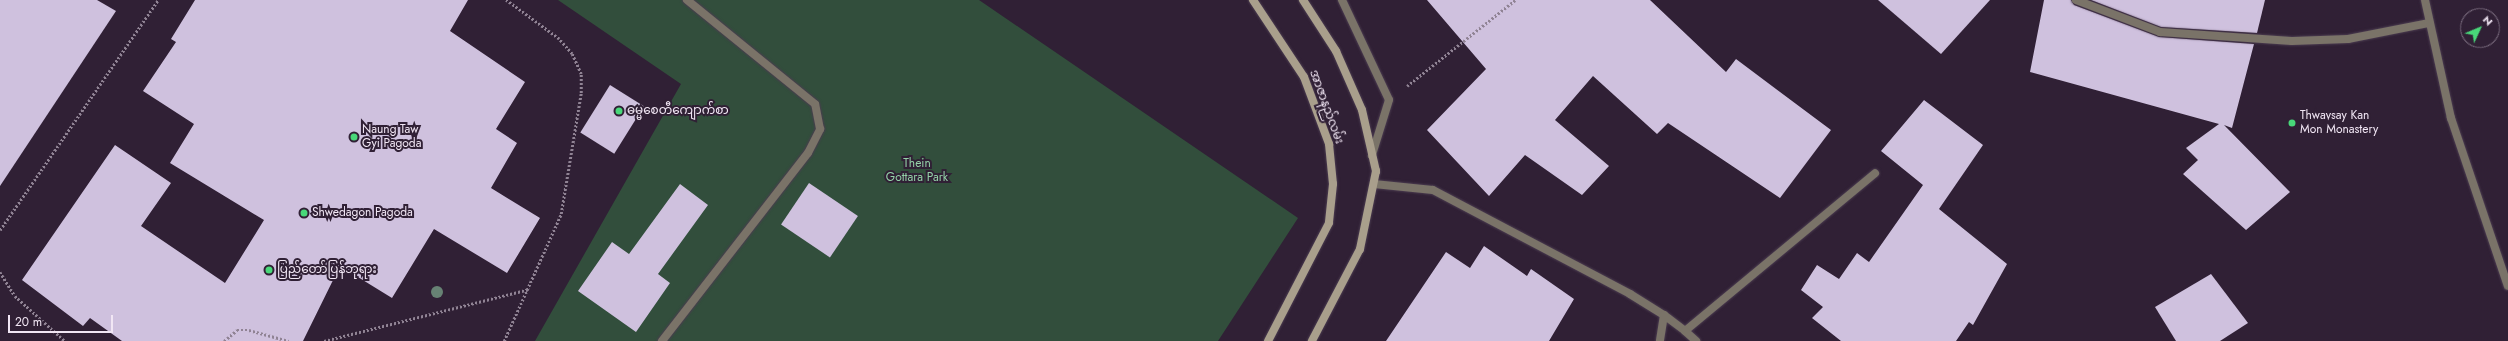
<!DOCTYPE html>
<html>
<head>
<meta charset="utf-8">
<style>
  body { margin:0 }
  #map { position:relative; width:2508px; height:341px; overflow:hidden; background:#302035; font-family:Jost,"Noto Sans Myanmar",sans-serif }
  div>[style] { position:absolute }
  .green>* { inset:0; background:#324e3c }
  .building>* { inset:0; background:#cfc1de; transform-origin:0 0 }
  .path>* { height:2.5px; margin-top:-1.25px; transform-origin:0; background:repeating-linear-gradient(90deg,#908394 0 2px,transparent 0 4px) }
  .roads { filter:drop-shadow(0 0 1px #4b3c50) drop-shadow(0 0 1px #4b3c50) }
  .lane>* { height:8px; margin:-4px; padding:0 4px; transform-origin:4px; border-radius:4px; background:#7a7368 }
  .street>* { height:8px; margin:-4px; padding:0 4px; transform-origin:4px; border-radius:4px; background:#7a7368 }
  .secondary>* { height:8px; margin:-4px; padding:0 4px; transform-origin:4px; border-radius:4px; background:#a99f8c }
  .trees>* { width:12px; height:12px; margin:-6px; border-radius:50%; background:#678274 }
  .dots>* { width:11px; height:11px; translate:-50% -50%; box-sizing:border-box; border:2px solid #302035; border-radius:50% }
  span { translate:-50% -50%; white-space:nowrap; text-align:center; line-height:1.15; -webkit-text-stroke:4px #302035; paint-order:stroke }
  .street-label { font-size:12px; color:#f1e6f4 }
  .poi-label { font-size:12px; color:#f1e6f4 }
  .left { translate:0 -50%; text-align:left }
  .park-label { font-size:12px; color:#94d2a8 }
  .north { position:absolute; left:2460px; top:8px; width:40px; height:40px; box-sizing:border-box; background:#302035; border:1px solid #7d6f81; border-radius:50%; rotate:46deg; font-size:11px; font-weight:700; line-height:16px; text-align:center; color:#f1e6f4 }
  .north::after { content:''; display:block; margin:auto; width:14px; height:18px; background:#48d779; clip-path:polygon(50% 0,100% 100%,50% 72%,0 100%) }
  .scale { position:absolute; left:8px; top:315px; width:105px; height:18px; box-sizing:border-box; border:2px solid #f1e6f4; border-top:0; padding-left:5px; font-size:12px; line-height:14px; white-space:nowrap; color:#f1e6f4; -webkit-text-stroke:3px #302035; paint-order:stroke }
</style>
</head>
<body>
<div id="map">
  <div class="green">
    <i style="clip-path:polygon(558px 0,979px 0,1298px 218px,1218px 341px,535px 341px,681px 84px)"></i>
  </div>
  <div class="building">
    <i style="clip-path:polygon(0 0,97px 0,116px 11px,0 186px)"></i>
    <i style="clip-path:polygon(195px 0,468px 0,450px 31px,525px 82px,496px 129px,517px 143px,491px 188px,540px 218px,507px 273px,434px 229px,392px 298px,340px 266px,303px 341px,122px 341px,90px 318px,83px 326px,22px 280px,115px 145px,171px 183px,141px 226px,225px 283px,264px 220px,170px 163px,194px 124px,143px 91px,176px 42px,171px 39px)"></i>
    <i style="clip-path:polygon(1427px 0,1650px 0,1726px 72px,1736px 59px,1831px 130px,1780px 198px,1668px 123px,1657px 134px,1593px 76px,1555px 120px,1609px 166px,1582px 195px,1525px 155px,1489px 196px,1427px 130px,1486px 69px)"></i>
    <i style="clip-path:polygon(1878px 0,1990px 0,1941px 54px)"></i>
    <i style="clip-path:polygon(2044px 0,2071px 0,2074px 5px,2159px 37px,2254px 44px,2232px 128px,2224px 125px,2290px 192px,2246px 230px,2183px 174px,2198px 160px,2186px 148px,2219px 124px,2030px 72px)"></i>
    <i style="clip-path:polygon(2091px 0,2265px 0,2257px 33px,2161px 27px)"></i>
    <i style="left:610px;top:85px;width:40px;height:56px;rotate:32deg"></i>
    <i style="clip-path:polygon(1924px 100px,1983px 145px,1939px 209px,2007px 264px,1973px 325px,1969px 322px,1956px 341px,1841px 341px,1812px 318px,1823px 307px,1801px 290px,1817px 265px,1839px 279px,1857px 253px,1869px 262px,1923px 185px,1881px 151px)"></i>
    <i style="left:809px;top:183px;width:59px;height:50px;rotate:34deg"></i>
    <i style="clip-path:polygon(680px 184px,708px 205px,658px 274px,670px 283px,636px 332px,578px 291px,612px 242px,629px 254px)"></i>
    <i style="clip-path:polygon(1484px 246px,1527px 276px,1531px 269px,1574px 299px,1549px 341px,1386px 341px,1446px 252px,1470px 268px)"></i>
    <i style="clip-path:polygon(2211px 274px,2248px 323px,2220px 341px,2176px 341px,2155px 307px)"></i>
  </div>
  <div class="path">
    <i style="left:1407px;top:86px;width:138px;rotate:-38.5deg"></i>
    <i style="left:0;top:230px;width:279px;rotate:-55.5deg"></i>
    <i style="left:0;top:272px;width:28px;rotate:58deg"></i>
    <i style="left:15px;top:296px;width:67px;rotate:42deg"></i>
    <i style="left:224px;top:341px;width:17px;rotate:-40deg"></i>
    <i style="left:237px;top:330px;width:12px"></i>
    <i style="left:249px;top:330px;width:41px;rotate:15.4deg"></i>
    <i style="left:324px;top:341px;width:212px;rotate:-14.2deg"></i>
    <i style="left:504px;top:341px;width:139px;rotate:-65.8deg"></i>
    <i style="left:561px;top:214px;width:123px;rotate:-80.6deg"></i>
    <i style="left:581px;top:93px;width:19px;rotate:-90deg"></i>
    <i style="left:581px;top:74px;width:22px;rotate:-114deg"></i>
    <i style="left:572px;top:54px;width:20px;rotate:-131deg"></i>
    <i style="left:559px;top:39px;width:66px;rotate:-143.7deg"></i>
  </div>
  <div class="roads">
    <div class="lane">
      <i style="left:662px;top:341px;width:238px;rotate:-52.2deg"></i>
      <i style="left:808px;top:153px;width:27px;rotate:-63deg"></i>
      <i style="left:820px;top:129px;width:25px;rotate:-101deg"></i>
      <i style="left:815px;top:104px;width:165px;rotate:-140.9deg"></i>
    </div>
    <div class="street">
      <i style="left:1342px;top:0;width:110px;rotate:64.8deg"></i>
      <i style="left:1389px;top:100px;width:58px;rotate:107.2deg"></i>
      <i style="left:2076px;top:0;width:90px;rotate:20.9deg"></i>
      <i style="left:2160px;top:32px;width:132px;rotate:3.9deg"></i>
      <i style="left:2292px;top:41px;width:56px;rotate:-2deg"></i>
      <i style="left:2348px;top:39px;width:83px;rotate:-11.2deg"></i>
      <i style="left:2425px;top:0;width:121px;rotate:77.6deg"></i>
      <i style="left:2451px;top:118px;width:177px;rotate:71.3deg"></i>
      <i style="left:1374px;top:184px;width:59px;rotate:5.8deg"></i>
      <i style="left:1433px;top:190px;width:223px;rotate:27.8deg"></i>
      <i style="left:1630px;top:294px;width:40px;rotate:32deg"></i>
      <i style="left:1664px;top:315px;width:26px;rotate:99deg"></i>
      <i style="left:1664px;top:315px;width:26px;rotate:37deg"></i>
      <i style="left:1685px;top:331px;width:247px;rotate:-39.7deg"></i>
      <i style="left:1685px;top:331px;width:15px;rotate:42deg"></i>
    </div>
    <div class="secondary">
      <i style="left:1253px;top:0;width:92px;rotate:56.5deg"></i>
      <i style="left:1304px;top:77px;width:72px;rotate:69.5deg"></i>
      <i style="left:1329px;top:144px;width:40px;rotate:84.3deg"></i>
      <i style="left:1333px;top:184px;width:39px;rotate:96deg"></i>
      <i style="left:1329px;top:223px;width:133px;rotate:117.3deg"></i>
      <i style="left:1303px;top:0;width:61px;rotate:57.1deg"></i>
      <i style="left:1336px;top:51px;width:64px;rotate:66.2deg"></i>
      <i style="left:1362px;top:110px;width:63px;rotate:77.1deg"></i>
      <i style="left:1376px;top:171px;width:80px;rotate:101.6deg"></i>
      <i style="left:1360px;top:249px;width:104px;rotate:117.6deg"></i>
    </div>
  </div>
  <div class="trees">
    <i style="left:437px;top:292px"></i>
  </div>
  <div class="dots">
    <i style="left:619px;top:111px;background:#48d779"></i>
    <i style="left:2292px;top:123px;background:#48d779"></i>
    <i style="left:354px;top:137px;background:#48d779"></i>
    <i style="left:304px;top:213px;background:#48d779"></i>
    <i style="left:269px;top:270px;background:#48d779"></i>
  </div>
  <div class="street-label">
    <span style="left:1326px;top:107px;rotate:70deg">အာဇာနည်လမ်း</span>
  </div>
  <div class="poi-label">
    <span class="left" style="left:627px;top:111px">ဓမ္မစေတီကျောက်စာ</span>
    <span class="left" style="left:2300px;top:123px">Thwaysay Kan<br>Mon Monastery</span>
    <span class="left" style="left:362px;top:137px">Naung Taw<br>Gyi Pagoda</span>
    <span class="left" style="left:312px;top:213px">Shwedagon Pagoda</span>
    <span class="left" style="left:277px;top:270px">ပြည်တော်ပြန်ဘုရား</span>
  </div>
  <div class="park-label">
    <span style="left:917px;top:171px">Thein<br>Gottara Park</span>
  </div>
  <div class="north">N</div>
  <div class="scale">20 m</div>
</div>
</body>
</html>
